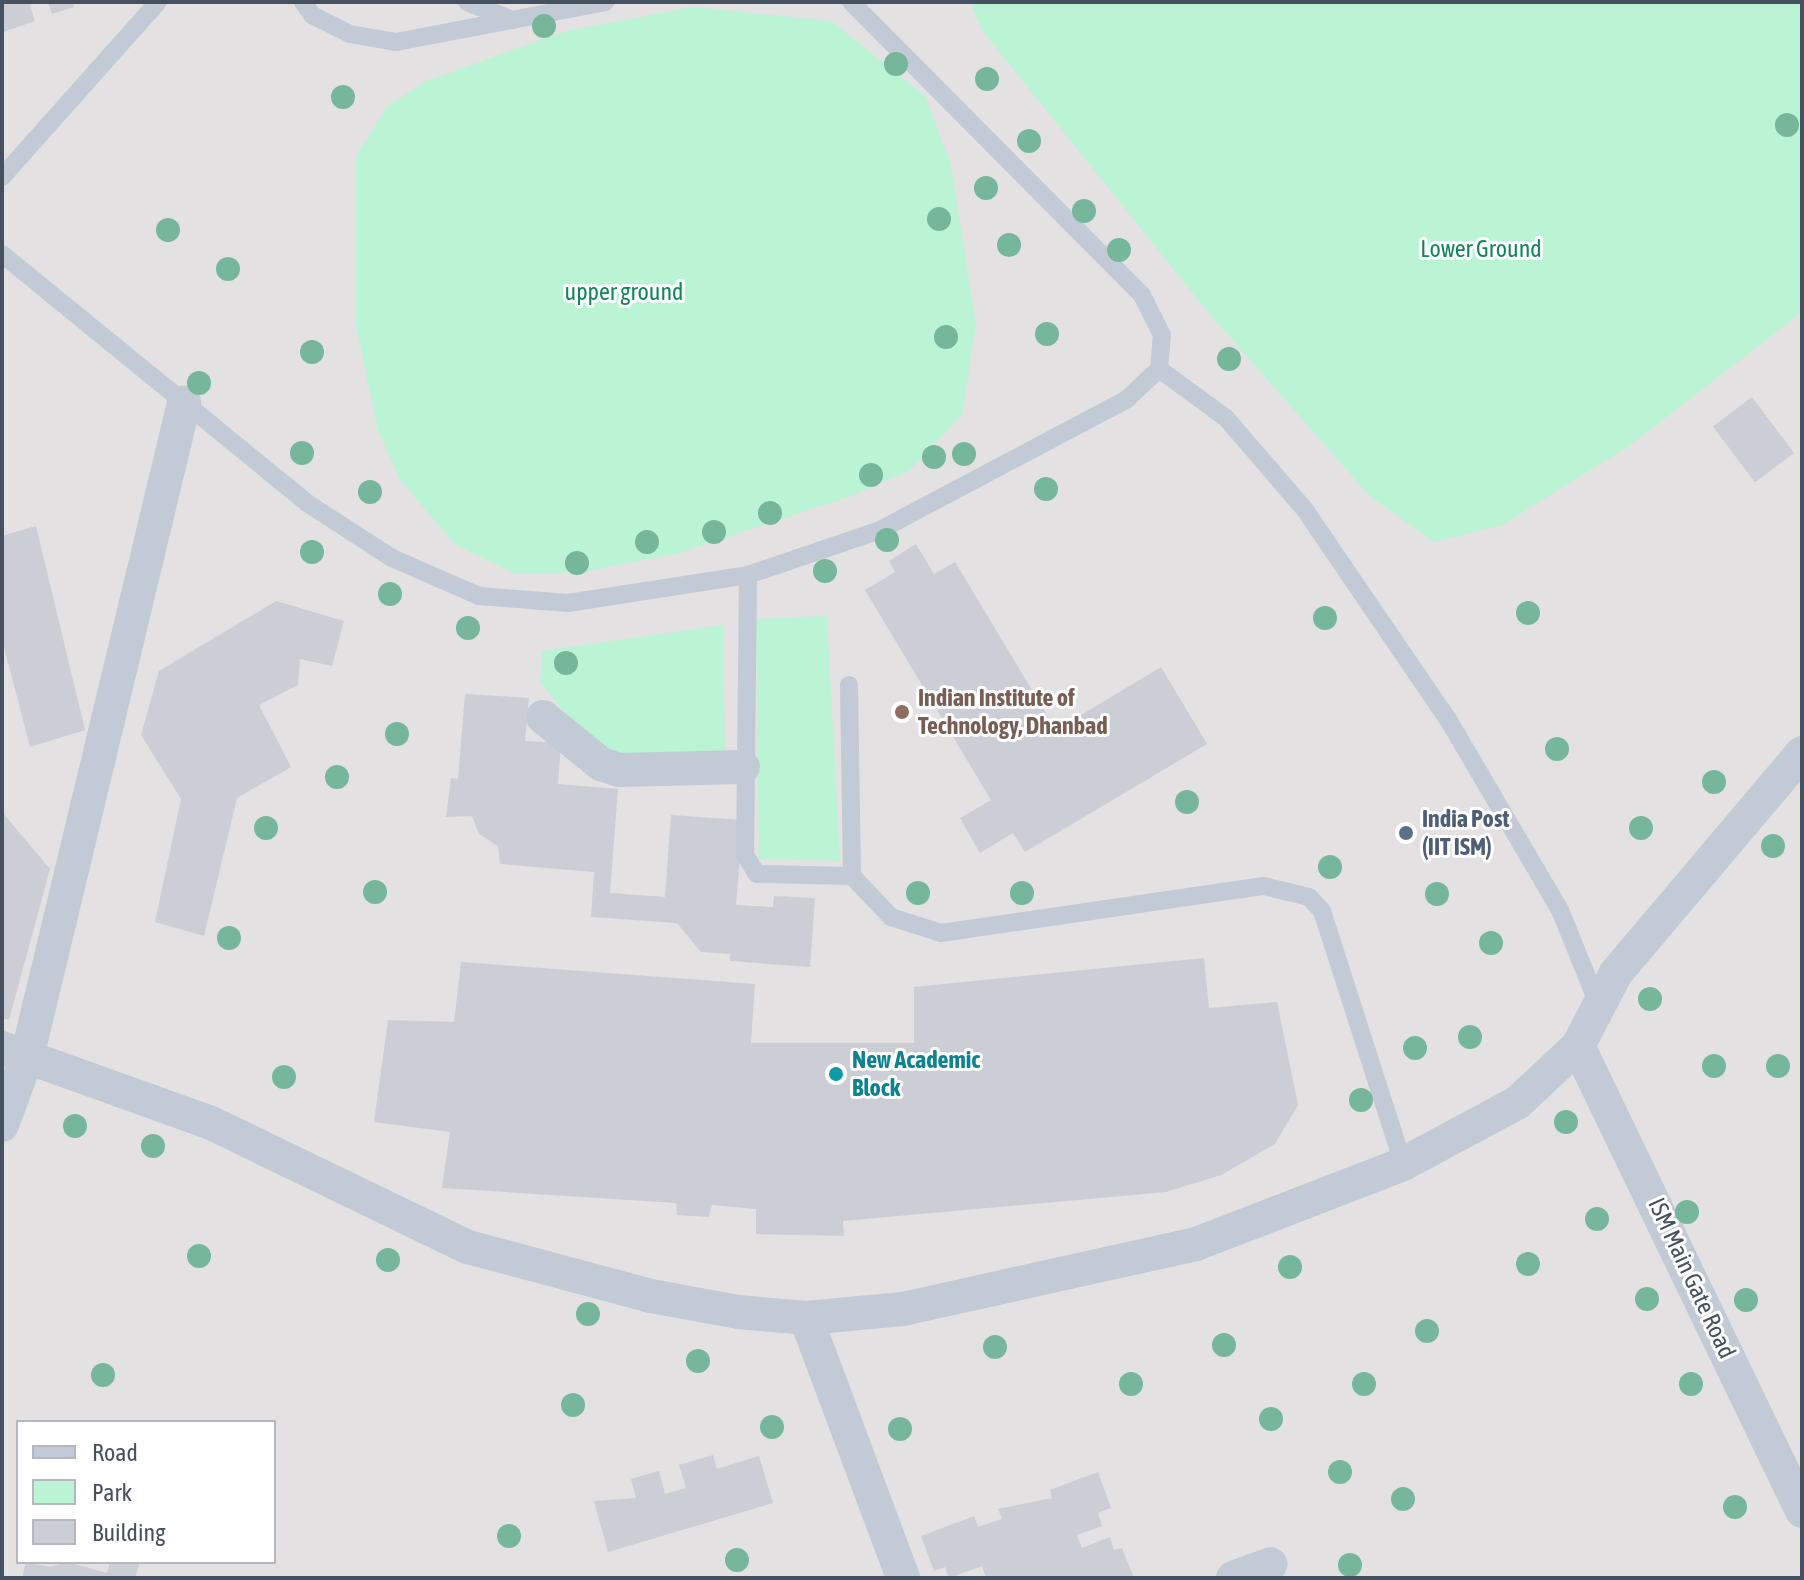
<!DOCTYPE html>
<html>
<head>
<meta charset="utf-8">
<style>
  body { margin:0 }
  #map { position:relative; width:1804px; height:1580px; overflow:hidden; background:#f2efef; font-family:"Asap Condensed",sans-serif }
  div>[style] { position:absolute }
  .education>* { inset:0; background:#e3e1e1 }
  .green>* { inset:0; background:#bbf3d5 }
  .building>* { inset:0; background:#cbced4; transform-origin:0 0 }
  .service>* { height:18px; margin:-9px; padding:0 9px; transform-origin:9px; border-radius:9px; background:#c2cad5 }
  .minor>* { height:34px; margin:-17px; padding:0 17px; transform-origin:17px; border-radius:17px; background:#c2cad5 }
  .trees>* { width:24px; height:24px; margin:-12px; border-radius:50%; background:#76b69b }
  .dots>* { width:22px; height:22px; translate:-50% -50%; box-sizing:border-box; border:4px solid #fff; border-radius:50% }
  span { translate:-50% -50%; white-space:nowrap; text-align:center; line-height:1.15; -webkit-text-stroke:6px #fff; paint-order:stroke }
  .park-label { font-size:24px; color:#108756 }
  .education-label { font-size:24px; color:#785e54; font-weight:700 }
  .left { translate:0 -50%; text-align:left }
  .service-label { font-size:24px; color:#4e5e75; font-weight:700 }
  .culture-label { font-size:24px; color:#0d838f; font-weight:700 }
  .street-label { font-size:24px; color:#46515f }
  .frame { position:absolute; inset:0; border:4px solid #46515f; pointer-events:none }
  .legend { position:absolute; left:16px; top:1420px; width:260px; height:144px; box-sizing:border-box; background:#fff; border:2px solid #b5b9bf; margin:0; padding:10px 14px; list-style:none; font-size:24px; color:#46515f }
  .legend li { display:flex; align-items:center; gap:16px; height:40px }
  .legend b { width:40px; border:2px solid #b5b9bf }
</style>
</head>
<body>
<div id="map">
  <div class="education">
    <i style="clip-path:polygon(evenodd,2px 2px,1802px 2px,1802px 1578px,2px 1578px,2px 2px,18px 1422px,274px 1422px,274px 1562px,18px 1562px,18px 1422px)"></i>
  </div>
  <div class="green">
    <i style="clip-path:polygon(970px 2px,1802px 2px,1802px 312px,1629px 446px,1502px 525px,1434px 542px,1369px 495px,1208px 312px,982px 30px)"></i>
    <i style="clip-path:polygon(693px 7px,831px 21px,925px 96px,951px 165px,976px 325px,962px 414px,910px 470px,851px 496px,679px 553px,583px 572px,516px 574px,456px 545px,400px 480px,378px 430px,356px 325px,356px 156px,387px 107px,426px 81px,566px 31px)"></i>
    <i style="clip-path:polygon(827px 616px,840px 861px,759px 859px,756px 619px)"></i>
    <i style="clip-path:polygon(723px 625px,725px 752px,601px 757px,540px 682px,542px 651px)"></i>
  </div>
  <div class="building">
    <i style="clip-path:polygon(2px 2px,37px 2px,30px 5px,35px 21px,3px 32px)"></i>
    <i style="clip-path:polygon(48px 2px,72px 2px,74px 7px,52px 14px)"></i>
    <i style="left:1752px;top:397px;width:70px;height:49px;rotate:53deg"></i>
    <i style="clip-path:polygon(36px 526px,85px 730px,30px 747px,2px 639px,2px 536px)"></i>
    <i style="clip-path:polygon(916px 544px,934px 574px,955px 562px,1056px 730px,1161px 667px,1207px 744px,1025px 852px,1013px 833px,980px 853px,960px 818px,991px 800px,865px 590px,895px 572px,889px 561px)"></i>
    <i style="clip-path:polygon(276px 601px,344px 621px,332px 666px,300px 659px,298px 685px,259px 705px,291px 767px,237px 798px,204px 936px,155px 922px,181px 799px,141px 735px,159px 671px)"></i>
    <i style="clip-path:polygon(465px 694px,529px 698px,525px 741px,561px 743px,558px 784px,618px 789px,610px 893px,665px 897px,671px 815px,743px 820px,736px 905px,773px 907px,774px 896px,815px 898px,810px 967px,730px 961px,730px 954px,701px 952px,677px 923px,591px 917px,594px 872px,500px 864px,498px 846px,479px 834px,472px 816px,446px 817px,451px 778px,458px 779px)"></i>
    <i style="clip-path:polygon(2px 812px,50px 869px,9px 1020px,2px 1018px)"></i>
    <i style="clip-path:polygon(1204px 958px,1209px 1008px,1277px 1002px,1298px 1105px,1275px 1144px,1221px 1175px,1166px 1192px,843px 1221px,844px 1236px,756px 1234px,756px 1209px,712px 1205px,709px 1217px,677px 1215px,676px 1203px,442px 1188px,450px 1132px,374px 1122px,388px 1020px,454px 1022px,461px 962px,755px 984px,751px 1043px,914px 1043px,914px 987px)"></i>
    <i style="clip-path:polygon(713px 1455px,717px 1469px,759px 1456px,773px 1503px,608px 1552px,594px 1501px,636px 1498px,631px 1479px,659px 1471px,665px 1494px,686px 1488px,679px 1465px)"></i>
    <i style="clip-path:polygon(1098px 1472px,1111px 1508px,1098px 1513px,1102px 1526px,1077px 1535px,1082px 1548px,1110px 1537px,1114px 1550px,1122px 1548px,1134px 1578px,986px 1578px,982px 1566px,949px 1578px,945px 1567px,934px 1571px,921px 1536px,974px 1516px,978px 1527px,1002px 1519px,998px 1509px,1052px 1498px,1050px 1490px)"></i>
    <i style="clip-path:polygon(26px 1562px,50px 1567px,67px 1562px,107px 1573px,110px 1562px,140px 1562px,135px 1578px,22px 1578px)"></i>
  </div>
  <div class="service">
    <i style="left:303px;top:2px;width:16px;rotate:55deg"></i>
    <i style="left:312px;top:15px;width:42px;rotate:26.6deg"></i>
    <i style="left:350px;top:34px;width:47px;rotate:9.9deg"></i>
    <i style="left:396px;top:42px;width:213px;rotate:-10.8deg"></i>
    <i style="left:467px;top:2px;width:49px;rotate:21.4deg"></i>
    <i style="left:2px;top:177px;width:234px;rotate:-48.3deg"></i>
    <i style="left:2px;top:254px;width:394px;rotate:39.2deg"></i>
    <i style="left:307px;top:503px;width:101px;rotate:32.9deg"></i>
    <i style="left:392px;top:558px;width:95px;rotate:23.6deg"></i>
    <i style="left:479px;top:596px;width:89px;rotate:4.5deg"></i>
    <i style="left:568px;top:603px;width:182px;rotate:-8.8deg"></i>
    <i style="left:748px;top:575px;width:139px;rotate:-18.8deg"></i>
    <i style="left:880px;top:530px;width:280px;rotate:-27.9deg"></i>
    <i style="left:1127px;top:399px;width:44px;rotate:-43.2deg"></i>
    <i style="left:1159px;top:369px;width:34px;rotate:-85deg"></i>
    <i style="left:1162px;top:335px;width:45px;rotate:-116.6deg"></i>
    <i style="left:1142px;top:295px;width:413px;rotate:-134.8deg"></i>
    <i style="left:1159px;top:369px;width:83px;rotate:36.2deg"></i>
    <i style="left:1226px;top:418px;width:121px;rotate:49.3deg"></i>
    <i style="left:1305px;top:510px;width:255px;rotate:55.7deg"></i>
    <i style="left:1449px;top:721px;width:219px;rotate:59.6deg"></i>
    <i style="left:1560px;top:910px;width:101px;rotate:68deg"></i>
    <i style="left:748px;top:575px;width:280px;rotate:90.6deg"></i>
    <i style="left:745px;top:855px;width:22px;rotate:58deg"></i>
    <i style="left:757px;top:874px;width:95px;rotate:1.2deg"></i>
    <i style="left:852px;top:876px;width:191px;rotate:-90.9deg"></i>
    <i style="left:852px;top:876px;width:57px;rotate:46.4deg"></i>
    <i style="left:891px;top:917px;width:52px;rotate:17.7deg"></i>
    <i style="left:941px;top:933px;width:326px;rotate:-8.3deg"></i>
    <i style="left:1264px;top:886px;width:46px;rotate:13.7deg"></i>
    <i style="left:1309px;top:897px;width:19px;rotate:47deg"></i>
    <i style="left:1322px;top:911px;width:266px;rotate:72.2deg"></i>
  </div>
  <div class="minor">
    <i style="left:543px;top:717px;width:75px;rotate:39deg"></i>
    <i style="left:601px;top:764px;width:19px;rotate:18deg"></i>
    <i style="left:619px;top:770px;width:124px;rotate:-1.4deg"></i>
    <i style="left:1578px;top:1046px;width:516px;rotate:64.28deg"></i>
    <i style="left:2px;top:1048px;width:220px;rotate:19.7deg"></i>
    <i style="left:209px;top:1122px;width:288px;rotate:25.8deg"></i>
    <i style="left:468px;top:1247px;width:189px;rotate:15deg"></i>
    <i style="left:651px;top:1296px;width:88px;rotate:10.4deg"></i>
    <i style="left:738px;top:1312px;width:68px;rotate:5deg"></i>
    <i style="left:806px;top:1318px;width:97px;rotate:-5.3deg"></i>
    <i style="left:903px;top:1309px;width:300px;rotate:-12.5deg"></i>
    <i style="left:1196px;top:1244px;width:222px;rotate:-21.1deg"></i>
    <i style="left:1403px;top:1164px;width:129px;rotate:-28.2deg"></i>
    <i style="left:1517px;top:1103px;width:83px;rotate:-43.1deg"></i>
    <i style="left:1578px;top:1046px;width:82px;rotate:-62.5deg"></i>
    <i style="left:1616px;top:973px;width:288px;rotate:-49.8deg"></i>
    <i style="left:2px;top:1125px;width:72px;rotate:-69.8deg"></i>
    <i style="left:27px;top:1057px;width:673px;rotate:-76.5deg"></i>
    <i style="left:806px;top:1318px;width:278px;rotate:69.5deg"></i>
    <i style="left:1233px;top:1578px;width:40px;rotate:-20.2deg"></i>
  </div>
  <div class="trees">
    <i style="left:544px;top:26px"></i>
    <i style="left:896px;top:64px"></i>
    <i style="left:987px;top:79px"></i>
    <i style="left:343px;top:97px"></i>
    <i style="left:1787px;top:125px"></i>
    <i style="left:1029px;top:141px"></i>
    <i style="left:986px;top:188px"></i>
    <i style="left:1084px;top:211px"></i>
    <i style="left:939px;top:219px"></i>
    <i style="left:168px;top:230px"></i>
    <i style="left:1009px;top:245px"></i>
    <i style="left:1119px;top:250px"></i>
    <i style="left:228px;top:269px"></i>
    <i style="left:1047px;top:334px"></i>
    <i style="left:946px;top:337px"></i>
    <i style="left:312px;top:352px"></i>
    <i style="left:1229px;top:359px"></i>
    <i style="left:199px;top:383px"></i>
    <i style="left:302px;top:453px"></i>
    <i style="left:964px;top:454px"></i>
    <i style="left:934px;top:457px"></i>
    <i style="left:871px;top:475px"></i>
    <i style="left:1046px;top:489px"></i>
    <i style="left:370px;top:492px"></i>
    <i style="left:770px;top:513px"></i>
    <i style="left:714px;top:532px"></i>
    <i style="left:887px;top:540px"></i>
    <i style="left:647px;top:542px"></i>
    <i style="left:312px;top:552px"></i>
    <i style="left:577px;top:563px"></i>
    <i style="left:825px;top:571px"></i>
    <i style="left:390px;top:594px"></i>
    <i style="left:1528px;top:613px"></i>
    <i style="left:1325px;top:618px"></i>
    <i style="left:468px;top:628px"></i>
    <i style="left:566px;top:663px"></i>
    <i style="left:397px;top:734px"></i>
    <i style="left:1557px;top:749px"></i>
    <i style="left:337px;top:777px"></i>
    <i style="left:1714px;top:782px"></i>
    <i style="left:1187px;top:802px"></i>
    <i style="left:266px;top:828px"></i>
    <i style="left:1641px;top:828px"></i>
    <i style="left:1773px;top:846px"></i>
    <i style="left:1330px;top:867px"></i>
    <i style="left:375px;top:892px"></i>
    <i style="left:918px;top:893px"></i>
    <i style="left:1022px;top:893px"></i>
    <i style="left:1437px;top:894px"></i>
    <i style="left:229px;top:938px"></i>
    <i style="left:1491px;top:943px"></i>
    <i style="left:1650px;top:999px"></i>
    <i style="left:1470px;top:1037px"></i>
    <i style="left:1415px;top:1048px"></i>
    <i style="left:1714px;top:1066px"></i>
    <i style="left:1778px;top:1066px"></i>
    <i style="left:284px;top:1077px"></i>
    <i style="left:1361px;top:1100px"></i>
    <i style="left:1566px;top:1122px"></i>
    <i style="left:75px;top:1126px"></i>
    <i style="left:153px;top:1146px"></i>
    <i style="left:1687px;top:1212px"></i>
    <i style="left:1597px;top:1219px"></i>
    <i style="left:199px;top:1256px"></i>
    <i style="left:388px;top:1260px"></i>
    <i style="left:1528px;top:1264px"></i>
    <i style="left:1290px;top:1267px"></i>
    <i style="left:1647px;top:1299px"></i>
    <i style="left:1746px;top:1300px"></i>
    <i style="left:588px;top:1314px"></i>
    <i style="left:1427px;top:1331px"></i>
    <i style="left:1224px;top:1345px"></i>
    <i style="left:995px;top:1347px"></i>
    <i style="left:698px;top:1361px"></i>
    <i style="left:103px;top:1375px"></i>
    <i style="left:1131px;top:1384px"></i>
    <i style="left:1364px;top:1384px"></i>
    <i style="left:1691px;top:1384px"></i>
    <i style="left:573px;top:1405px"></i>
    <i style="left:1271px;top:1419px"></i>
    <i style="left:772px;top:1427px"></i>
    <i style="left:900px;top:1429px"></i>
    <i style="left:1340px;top:1472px"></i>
    <i style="left:1403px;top:1499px"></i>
    <i style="left:1735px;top:1507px"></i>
    <i style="left:509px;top:1536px"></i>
    <i style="left:737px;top:1560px"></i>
    <i style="left:1350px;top:1565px"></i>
  </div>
  <div class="dots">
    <i style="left:902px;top:712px;background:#8d6e63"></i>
    <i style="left:1406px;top:833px;background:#5c6f8a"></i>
    <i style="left:836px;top:1074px;background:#0f9aa8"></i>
  </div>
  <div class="park-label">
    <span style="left:1481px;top:249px">Lower Ground</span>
    <span style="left:624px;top:292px">upper ground</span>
  </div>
  <div class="education-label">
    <span class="left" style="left:918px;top:712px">Indian Institute of<br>Technology, Dhanbad</span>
  </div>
  <div class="service-label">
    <span class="left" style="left:1422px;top:833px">India Post<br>(IIT ISM)</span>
  </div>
  <div class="culture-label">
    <span class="left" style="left:852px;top:1074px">New Academic<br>Block</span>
  </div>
  <div class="street-label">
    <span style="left:1692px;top:1278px;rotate:65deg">ISM Main Gate Road</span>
  </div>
  <div class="frame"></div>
  <ul class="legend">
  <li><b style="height:10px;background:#c2cad5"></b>Road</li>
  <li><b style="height:22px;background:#bbf3d5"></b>Park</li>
  <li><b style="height:22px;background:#cbced4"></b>Building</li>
  </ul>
</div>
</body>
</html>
